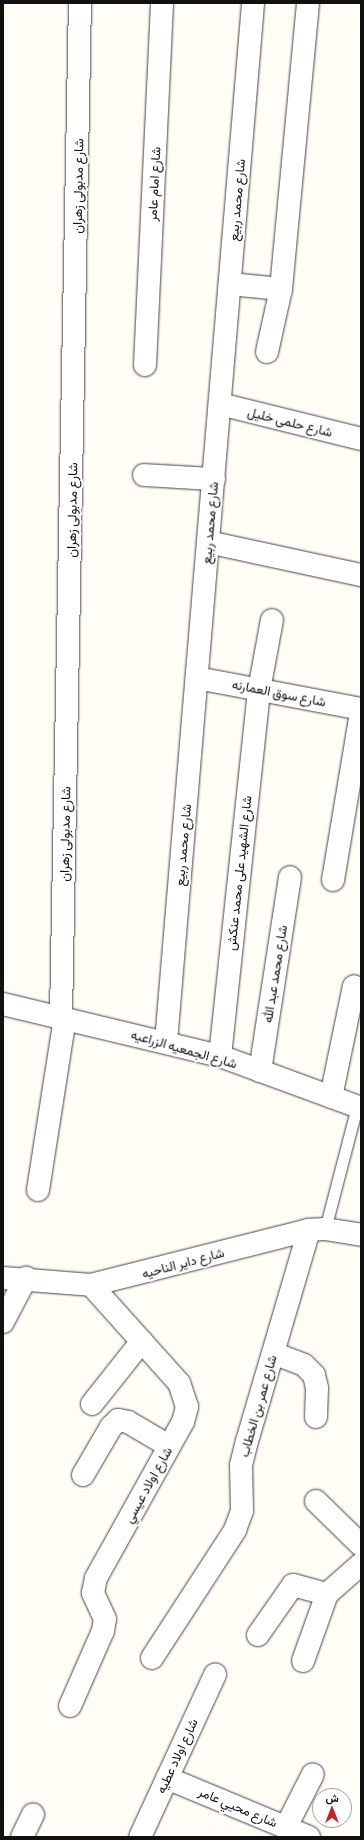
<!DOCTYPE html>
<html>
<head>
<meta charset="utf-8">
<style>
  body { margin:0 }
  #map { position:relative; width:364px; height:1840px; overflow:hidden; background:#fffdf5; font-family:Literata,Vazirmatn,serif }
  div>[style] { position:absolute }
  .roads { filter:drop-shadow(0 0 1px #444) drop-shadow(0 0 1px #444) }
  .service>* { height:11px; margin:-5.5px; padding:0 5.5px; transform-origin:5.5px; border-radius:5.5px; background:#fff }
  .minor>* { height:22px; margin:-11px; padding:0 11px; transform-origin:11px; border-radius:11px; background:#fff }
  span { translate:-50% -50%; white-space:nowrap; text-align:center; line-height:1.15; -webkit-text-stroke:4px #fff; paint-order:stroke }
  .street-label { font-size:13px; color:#111 }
  .frame { position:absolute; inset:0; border:4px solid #111; pointer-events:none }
  .north { position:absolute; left:312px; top:1788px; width:40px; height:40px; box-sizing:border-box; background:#fff; border:1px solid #a0a0a0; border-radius:50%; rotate:0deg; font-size:11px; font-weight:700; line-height:16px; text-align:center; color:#111 }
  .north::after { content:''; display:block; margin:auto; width:14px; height:18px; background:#c4262e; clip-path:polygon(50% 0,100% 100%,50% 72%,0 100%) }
</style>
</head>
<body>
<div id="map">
  <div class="roads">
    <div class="service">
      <i style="left:325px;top:1229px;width:127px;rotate:-75.4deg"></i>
    </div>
    <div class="minor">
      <i style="left:230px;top:284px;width:51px;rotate:5.6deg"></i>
      <i style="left:267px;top:352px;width:65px;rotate:-77.5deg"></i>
      <i style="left:281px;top:289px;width:287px;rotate:-84.6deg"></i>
      <i style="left:145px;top:365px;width:362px;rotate:-87.3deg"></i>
      <i style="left:220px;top:404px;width:145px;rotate:13.9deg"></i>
      <i style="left:144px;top:475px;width:70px;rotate:3.3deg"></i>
      <i style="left:208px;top:542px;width:157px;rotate:12.2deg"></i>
      <i style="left:197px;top:678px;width:167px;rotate:10.7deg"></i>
      <i style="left:333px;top:880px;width:169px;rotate:-80.5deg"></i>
      <i style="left:3px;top:1004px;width:223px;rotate:13.5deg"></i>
      <i style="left:220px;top:1056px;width:150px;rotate:20.2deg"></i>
      <i style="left:61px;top:1017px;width:1014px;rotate:-88.93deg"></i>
      <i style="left:166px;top:1042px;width:1043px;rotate:-85.21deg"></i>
      <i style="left:220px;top:1056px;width:368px;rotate:-83.9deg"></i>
      <i style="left:259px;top:690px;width:71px;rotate:-79.5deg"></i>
      <i style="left:260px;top:1071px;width:196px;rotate:-81.2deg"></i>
      <i style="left:331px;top:1097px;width:113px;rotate:-78.3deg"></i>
      <i style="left:38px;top:1190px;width:174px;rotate:-81.1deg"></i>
      <i style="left:3px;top:1278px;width:88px;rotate:4.5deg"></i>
      <i style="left:91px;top:1285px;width:225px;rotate:-14.2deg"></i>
      <i style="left:309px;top:1230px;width:16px;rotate:-4deg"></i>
      <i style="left:325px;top:1229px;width:36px;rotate:9deg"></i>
      <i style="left:3px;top:1322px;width:50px;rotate:-62.4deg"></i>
      <i style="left:273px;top:1353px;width:33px;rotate:21deg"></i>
      <i style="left:304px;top:1365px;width:14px;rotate:45deg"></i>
      <i style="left:314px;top:1375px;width:13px;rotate:77deg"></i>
      <i style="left:317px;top:1388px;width:29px;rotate:92deg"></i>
      <i style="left:92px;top:1404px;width:80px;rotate:-51.6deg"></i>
      <i style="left:83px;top:1475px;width:56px;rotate:-59.7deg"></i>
      <i style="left:111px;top:1427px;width:10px;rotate:-45deg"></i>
      <i style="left:118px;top:1420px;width:10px;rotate:11deg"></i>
      <i style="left:128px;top:1422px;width:48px;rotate:30.3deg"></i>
      <i style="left:316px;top:1501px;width:63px;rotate:44.4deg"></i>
      <i style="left:258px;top:1635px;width:61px;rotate:-55deg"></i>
      <i style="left:293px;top:1585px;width:35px;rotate:15deg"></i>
      <i style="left:327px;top:1594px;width:45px;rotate:-41.4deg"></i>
      <i style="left:152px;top:1658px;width:153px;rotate:-57deg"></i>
      <i style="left:235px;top:1530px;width:20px;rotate:-70deg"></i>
      <i style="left:242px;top:1511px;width:46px;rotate:-91.2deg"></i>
      <i style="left:241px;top:1465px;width:25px;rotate:-76deg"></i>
      <i style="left:247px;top:1441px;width:220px;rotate:-73.6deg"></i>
      <i style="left:303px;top:1661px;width:71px;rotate:-70.3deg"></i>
      <i style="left:70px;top:1706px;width:82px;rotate:-66.3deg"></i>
      <i style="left:103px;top:1631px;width:12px;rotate:-81deg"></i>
      <i style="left:105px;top:1619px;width:29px;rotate:-115deg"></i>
      <i style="left:93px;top:1593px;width:15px;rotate:-79deg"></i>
      <i style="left:96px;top:1578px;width:179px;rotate:-60.9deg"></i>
      <i style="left:183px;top:1422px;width:16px;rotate:-75deg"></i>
      <i style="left:187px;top:1407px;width:25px;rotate:-108deg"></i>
      <i style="left:179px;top:1383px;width:132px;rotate:-131.9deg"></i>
      <i style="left:167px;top:1778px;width:154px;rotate:22.6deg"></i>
      <i style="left:286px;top:1827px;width:59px;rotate:-63deg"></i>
      <i style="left:22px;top:1837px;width:25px;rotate:-64deg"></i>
      <i style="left:140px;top:1837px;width:179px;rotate:-65.2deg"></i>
    </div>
  </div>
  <div class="street-label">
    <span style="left:154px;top:184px;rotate:-87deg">شارع امام عامر</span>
    <span style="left:78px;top:186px;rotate:-89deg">شارع مدبولى زهران</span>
    <span style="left:237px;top:200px;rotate:-85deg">شارع محمد ربيع</span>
    <span style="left:290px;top:422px;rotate:14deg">شارع حلمى خليل</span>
    <span style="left:72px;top:510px;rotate:-89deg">شارع مدبولى زهران</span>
    <span style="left:210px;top:523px;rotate:-85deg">شارع محمد ربيع</span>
    <span style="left:279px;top:693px;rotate:11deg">شارع سوق العمارنه</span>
    <span style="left:65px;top:834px;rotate:-89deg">شارع مدبولى زهران</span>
    <span style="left:183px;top:845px;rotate:-85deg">شارع محمد ربيع</span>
    <span style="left:239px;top:873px;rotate:-84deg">شارع الشهيد على محمد عنكش</span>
    <span style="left:275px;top:974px;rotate:-81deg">شارع محمد عبد الله</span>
    <span style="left:184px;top:1049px;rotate:16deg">شارع الجمعيه الزراعيه</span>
    <span style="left:183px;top:1263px;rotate:-15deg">شارع داير الناحيه</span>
    <span style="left:258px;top:1406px;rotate:-74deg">شارع عمر بن الخطاب</span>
    <span style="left:148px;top:1485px;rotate:-61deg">شارع اولاد عيسي</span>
    <span style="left:177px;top:1756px;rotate:-65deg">شارع اولاد عطيه</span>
    <span style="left:238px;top:1807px;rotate:23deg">شارع محيي عامر</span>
  </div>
  <div class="frame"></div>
  <div class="north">ش</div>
</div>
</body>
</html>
